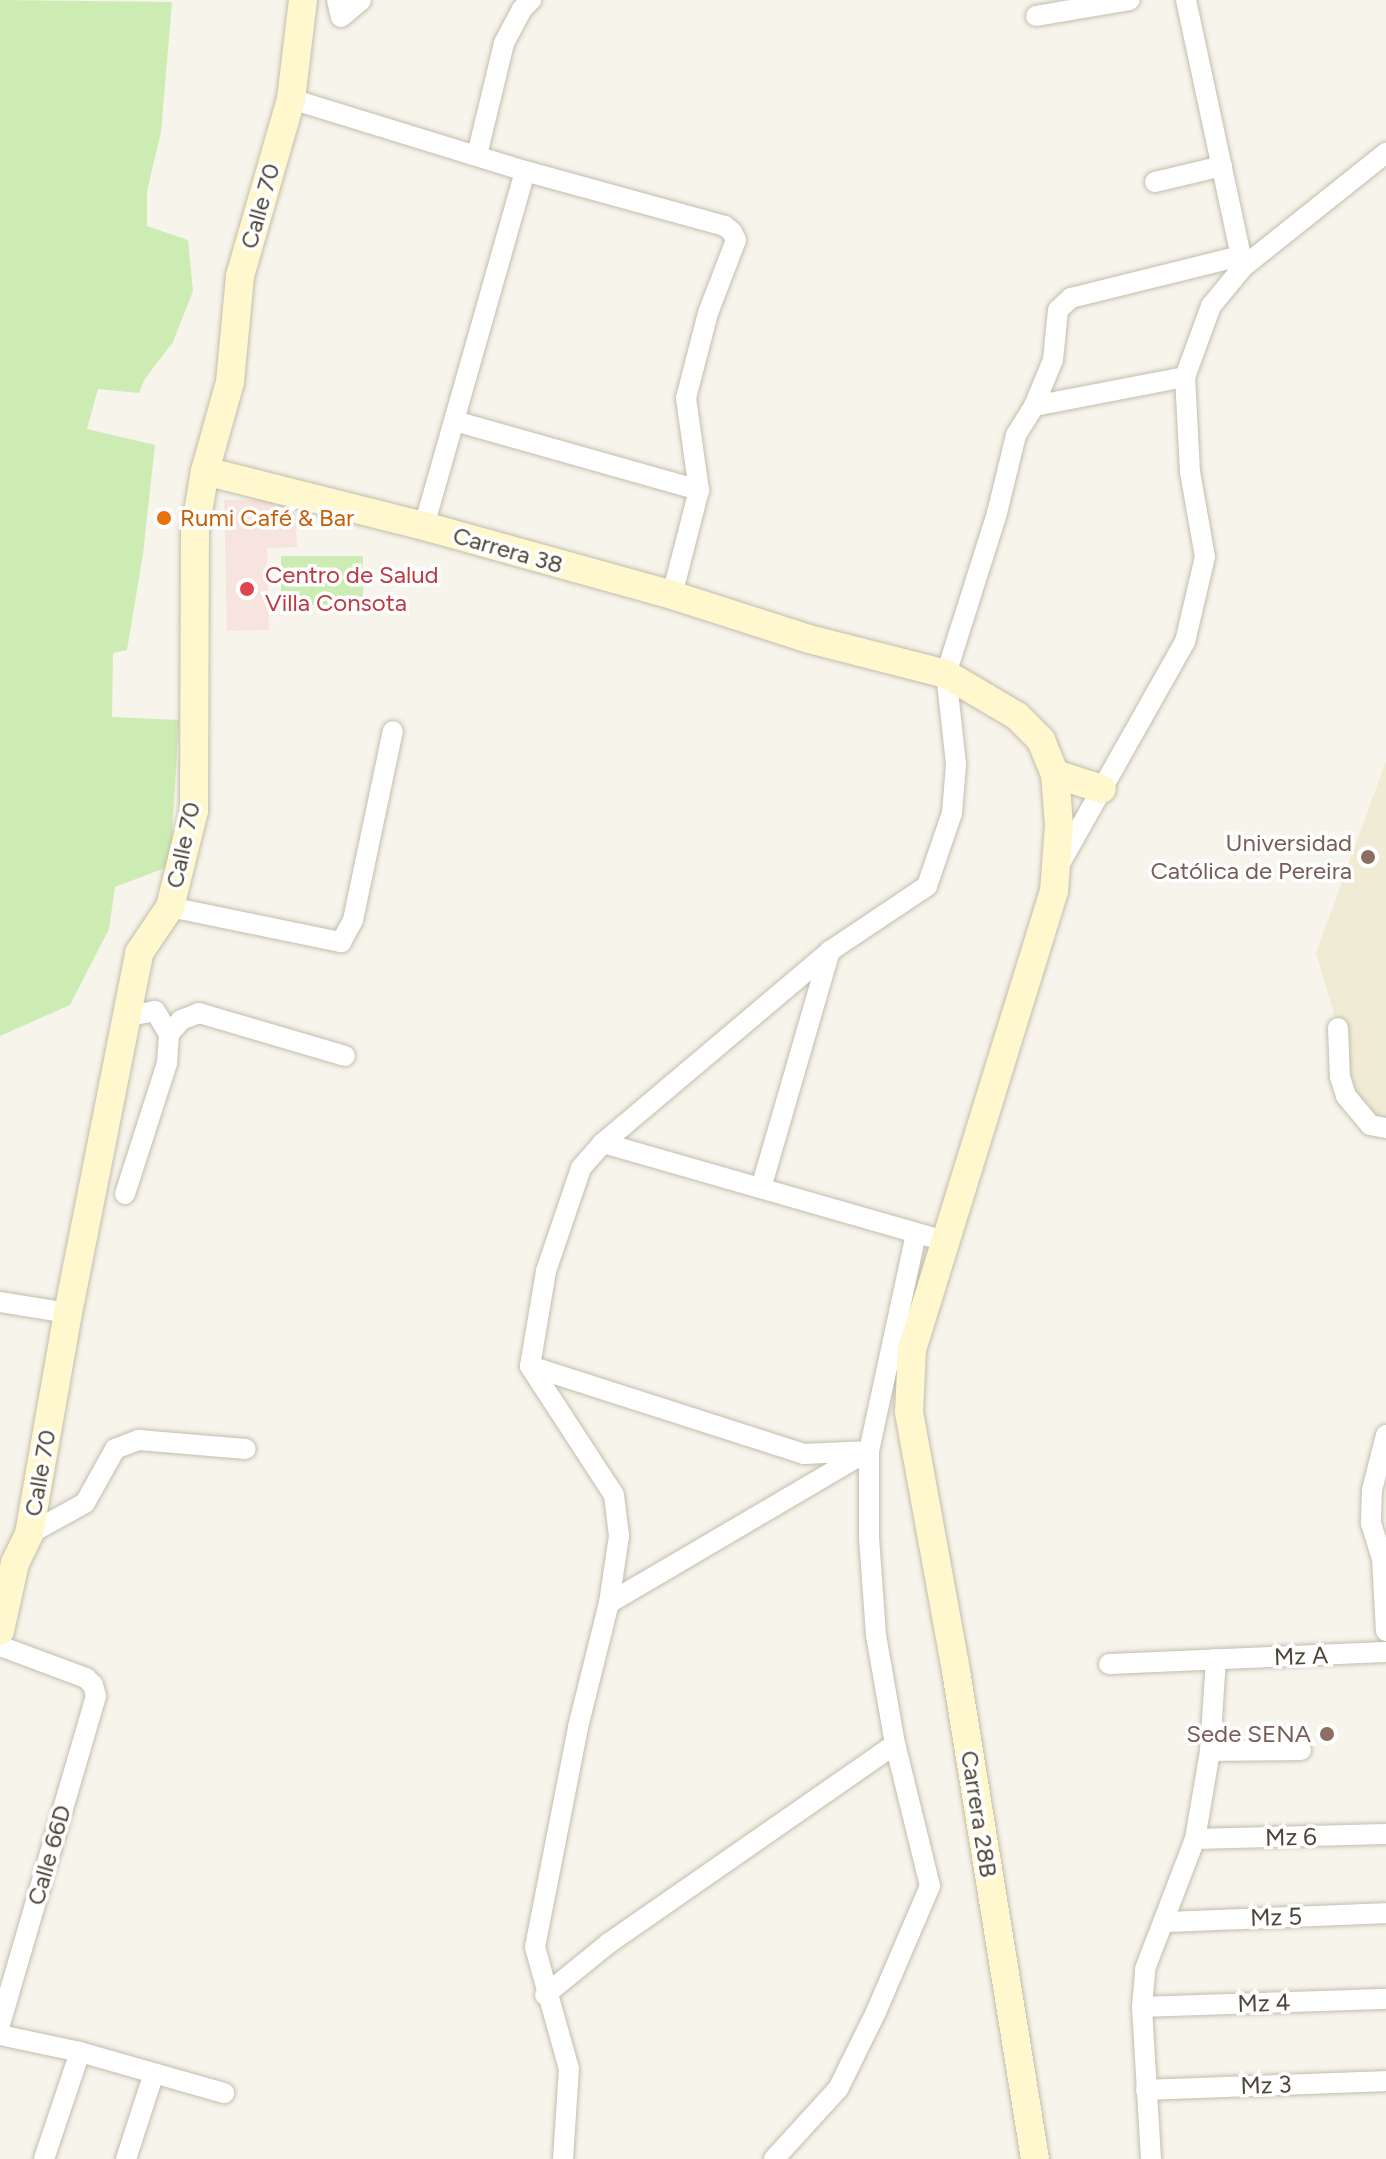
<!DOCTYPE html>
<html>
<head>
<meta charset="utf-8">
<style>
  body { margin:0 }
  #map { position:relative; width:1386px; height:2159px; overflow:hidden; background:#f6f4eb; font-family:Figtree,sans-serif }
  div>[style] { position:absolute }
  .education>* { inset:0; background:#f0ebd5 }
  .medical>* { inset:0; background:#f7e4df }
  .green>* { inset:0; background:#cdecb3; transform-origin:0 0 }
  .roads { filter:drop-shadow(0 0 2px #c3bdad) drop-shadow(0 0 2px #c3bdad) }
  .street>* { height:20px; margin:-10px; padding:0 10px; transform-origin:10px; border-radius:10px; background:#fff }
  .secondary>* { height:28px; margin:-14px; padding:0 14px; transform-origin:14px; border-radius:14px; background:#fff7cd }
  .dots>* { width:22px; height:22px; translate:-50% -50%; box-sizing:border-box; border:4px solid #fff; border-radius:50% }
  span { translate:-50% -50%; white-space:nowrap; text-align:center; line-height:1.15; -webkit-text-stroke:7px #fff; paint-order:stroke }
  .street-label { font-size:24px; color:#4c4638 }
  .food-label { font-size:24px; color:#c56008 }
  .left { translate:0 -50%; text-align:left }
  .health-label { font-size:24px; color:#be3a42 }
  .education-label { font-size:24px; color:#785e54 }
  .right { translate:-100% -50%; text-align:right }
</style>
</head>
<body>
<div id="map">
  <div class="education">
    <i style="clip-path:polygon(1386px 761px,1386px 1128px,1346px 1096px,1338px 1028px,1316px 953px)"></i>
  </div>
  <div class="medical">
    <i style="clip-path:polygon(295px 499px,297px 547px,267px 548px,269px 630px,227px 631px,224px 500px)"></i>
  </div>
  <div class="green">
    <i style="clip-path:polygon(0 0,172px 2px,161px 132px,147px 191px,147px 226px,188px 240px,193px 291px,173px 342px,144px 380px,139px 393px,98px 389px,87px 429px,155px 445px,143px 554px,127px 650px,113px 653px,112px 717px,179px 720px,170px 866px,115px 887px,109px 929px,70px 1005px,0 1036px)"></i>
    <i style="left:363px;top:556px;width:49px;height:82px;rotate:90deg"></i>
  </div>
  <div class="roads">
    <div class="street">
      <i style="left:337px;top:0;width:17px;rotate:77deg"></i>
      <i style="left:341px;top:17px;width:26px;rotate:-40deg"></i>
      <i style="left:1186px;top:0;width:273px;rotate:77.9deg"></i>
      <i style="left:1036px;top:16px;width:95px;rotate:-9.7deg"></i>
      <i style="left:291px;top:99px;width:245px;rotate:17.1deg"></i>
      <i style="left:525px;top:171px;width:207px;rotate:15.4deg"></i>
      <i style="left:725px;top:226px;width:9px;rotate:41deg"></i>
      <i style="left:732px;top:232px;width:9px;rotate:63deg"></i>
      <i style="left:736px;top:240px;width:78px;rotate:111deg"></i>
      <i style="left:708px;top:313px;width:88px;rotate:104.5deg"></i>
      <i style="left:686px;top:398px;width:93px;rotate:82deg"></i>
      <i style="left:699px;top:490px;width:108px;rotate:104.4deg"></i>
      <i style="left:477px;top:155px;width:115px;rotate:-76.4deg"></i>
      <i style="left:504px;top:43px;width:38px;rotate:-62deg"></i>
      <i style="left:522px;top:9px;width:13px;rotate:-45deg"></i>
      <i style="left:1155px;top:182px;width:69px;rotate:-13.4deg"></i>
      <i style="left:1034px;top:406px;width:154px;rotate:-10.9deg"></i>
      <i style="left:455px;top:421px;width:254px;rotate:15.8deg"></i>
      <i style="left:424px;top:526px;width:369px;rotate:-74.1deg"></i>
      <i style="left:1058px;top:867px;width:258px;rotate:-60.6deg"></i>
      <i style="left:1185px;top:642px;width:87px;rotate:-76.8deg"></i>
      <i style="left:1205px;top:557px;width:86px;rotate:-100deg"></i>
      <i style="left:1190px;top:472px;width:95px;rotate:-93deg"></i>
      <i style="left:1185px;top:377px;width:76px;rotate:-69.9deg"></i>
      <i style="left:1211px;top:306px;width:50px;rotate:-50.6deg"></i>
      <i style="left:1243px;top:267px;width:183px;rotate:-38.6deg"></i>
      <i style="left:170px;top:907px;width:175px;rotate:11.6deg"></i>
      <i style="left:341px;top:942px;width:25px;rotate:-61deg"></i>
      <i style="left:353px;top:920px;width:193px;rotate:-78.1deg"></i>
      <i style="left:1338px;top:1028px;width:49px;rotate:87.7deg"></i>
      <i style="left:1340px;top:1077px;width:20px;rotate:72deg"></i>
      <i style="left:1346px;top:1096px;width:38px;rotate:50deg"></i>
      <i style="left:1370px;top:1125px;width:16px;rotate:11deg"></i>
      <i style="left:169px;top:1034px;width:18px;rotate:-49deg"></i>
      <i style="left:181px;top:1020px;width:19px;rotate:-21deg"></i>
      <i style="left:199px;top:1013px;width:152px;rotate:16.4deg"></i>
      <i style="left:603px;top:1143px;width:355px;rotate:16deg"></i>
      <i style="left:761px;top:1188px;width:247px;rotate:-73.8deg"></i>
      <i style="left:125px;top:1194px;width:138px;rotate:-72.2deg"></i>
      <i style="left:167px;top:1063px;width:29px;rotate:-86deg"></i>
      <i style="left:169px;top:1034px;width:27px;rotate:-121deg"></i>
      <i style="left:155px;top:1011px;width:31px;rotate:169deg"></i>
      <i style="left:0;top:1302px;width:69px;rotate:9.2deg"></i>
      <i style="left:530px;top:1366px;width:288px;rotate:17.8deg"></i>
      <i style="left:804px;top:1454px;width:65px;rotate:-2.6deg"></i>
      <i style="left:1386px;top:1435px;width:57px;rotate:104.3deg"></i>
      <i style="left:1372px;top:1490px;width:33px;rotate:92deg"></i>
      <i style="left:1371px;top:1523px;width:37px;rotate:73deg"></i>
      <i style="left:1382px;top:1558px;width:73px;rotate:86.9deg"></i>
      <i style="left:29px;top:1534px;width:64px;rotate:-29deg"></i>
      <i style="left:85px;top:1503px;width:62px;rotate:-60.9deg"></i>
      <i style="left:115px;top:1449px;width:26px;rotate:-21deg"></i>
      <i style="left:139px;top:1440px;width:107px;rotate:4.8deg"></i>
      <i style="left:609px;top:1603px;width:297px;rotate:-30.4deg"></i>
      <i style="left:0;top:1646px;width:92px;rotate:20.4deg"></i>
      <i style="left:86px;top:1678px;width:10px;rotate:45deg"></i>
      <i style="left:93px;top:1685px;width:11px;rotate:75deg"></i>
      <i style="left:96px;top:1696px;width:343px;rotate:106.3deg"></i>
      <i style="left:1109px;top:1664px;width:277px;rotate:-2.5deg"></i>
      <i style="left:1210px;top:1751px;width:91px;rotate:-0.6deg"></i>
      <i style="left:1195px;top:1839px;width:191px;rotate:-1.5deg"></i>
      <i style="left:1165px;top:1922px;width:221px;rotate:-2.3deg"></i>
      <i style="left:545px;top:1995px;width:82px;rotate:-39.1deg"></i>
      <i style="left:609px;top:1943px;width:348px;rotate:-34.8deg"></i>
      <i style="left:1142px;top:2007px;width:244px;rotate:-1.9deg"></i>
      <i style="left:0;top:2035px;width:82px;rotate:12deg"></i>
      <i style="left:80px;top:2052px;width:150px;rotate:15.9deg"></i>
      <i style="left:1146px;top:2090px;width:240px;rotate:-2.1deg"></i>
      <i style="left:44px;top:2159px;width:113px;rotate:-71.4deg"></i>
      <i style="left:126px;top:2159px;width:90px;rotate:-72deg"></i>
      <i style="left:563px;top:2159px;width:90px;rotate:-86.2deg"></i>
      <i style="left:569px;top:2069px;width:127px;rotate:-105.6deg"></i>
      <i style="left:535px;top:1947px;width:224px;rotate:-78.9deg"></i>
      <i style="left:578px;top:1727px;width:128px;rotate:-76deg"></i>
      <i style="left:609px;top:1603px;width:68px;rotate:-81.5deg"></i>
      <i style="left:619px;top:1536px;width:41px;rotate:-97deg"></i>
      <i style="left:614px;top:1495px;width:154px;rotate:-123.1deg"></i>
      <i style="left:530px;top:1366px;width:96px;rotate:-80.4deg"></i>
      <i style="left:546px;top:1271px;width:109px;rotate:-71.2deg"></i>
      <i style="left:581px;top:1168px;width:33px;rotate:-49deg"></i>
      <i style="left:603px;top:1143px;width:297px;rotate:-40.2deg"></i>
      <i style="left:830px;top:951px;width:117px;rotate:-33.8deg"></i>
      <i style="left:927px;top:886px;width:77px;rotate:-71.1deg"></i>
      <i style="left:952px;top:813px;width:49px;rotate:-85.3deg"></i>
      <i style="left:956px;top:764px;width:91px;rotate:-96.3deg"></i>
      <i style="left:946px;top:674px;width:169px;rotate:-72.4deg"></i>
      <i style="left:997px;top:513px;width:80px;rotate:-76.3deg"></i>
      <i style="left:1016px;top:435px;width:34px;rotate:-58deg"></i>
      <i style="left:1034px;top:406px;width:50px;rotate:-67.6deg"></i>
      <i style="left:1053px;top:360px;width:50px;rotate:-84.3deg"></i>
      <i style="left:1058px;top:310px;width:18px;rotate:-43deg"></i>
      <i style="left:1071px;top:298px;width:175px;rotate:-13.9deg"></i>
      <i style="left:774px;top:2159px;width:95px;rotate:-47.6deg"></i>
      <i style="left:838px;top:2089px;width:86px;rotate:-63.7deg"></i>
      <i style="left:876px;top:2012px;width:137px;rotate:-66.8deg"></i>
      <i style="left:930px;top:1886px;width:146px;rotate:-103.8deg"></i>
      <i style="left:895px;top:1744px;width:111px;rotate:-99.9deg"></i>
      <i style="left:876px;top:1635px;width:98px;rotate:-94.1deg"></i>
      <i style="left:869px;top:1537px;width:86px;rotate:-90deg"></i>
      <i style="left:869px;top:1451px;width:223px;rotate:-77.8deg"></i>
      <i style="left:1151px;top:2159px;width:152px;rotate:-93.4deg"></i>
      <i style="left:1142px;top:2007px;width:38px;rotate:-85deg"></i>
      <i style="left:1145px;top:1969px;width:139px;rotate:-69deg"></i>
      <i style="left:1195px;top:1839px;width:89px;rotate:-80.3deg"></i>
      <i style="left:1210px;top:1751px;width:92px;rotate:-86.3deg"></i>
    </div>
    <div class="secondary">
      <i style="left:205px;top:471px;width:226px;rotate:14.1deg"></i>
      <i style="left:424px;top:526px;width:257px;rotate:15.5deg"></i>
      <i style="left:672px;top:595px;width:144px;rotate:17.8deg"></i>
      <i style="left:809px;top:639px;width:141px;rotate:14.3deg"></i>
      <i style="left:946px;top:674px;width:82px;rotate:30.6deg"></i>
      <i style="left:1017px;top:716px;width:34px;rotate:45deg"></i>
      <i style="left:1041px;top:740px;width:37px;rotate:68deg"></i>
      <i style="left:1055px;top:774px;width:51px;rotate:85.5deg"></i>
      <i style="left:1059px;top:825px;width:66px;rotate:94.3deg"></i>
      <i style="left:1054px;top:891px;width:480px;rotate:107.2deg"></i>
      <i style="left:912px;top:1349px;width:63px;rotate:92.7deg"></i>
      <i style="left:909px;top:1412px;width:263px;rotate:79.7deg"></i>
      <i style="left:956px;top:1671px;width:494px;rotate:80.8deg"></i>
      <i style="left:1055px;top:774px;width:49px;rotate:17.7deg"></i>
      <i style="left:0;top:1631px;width:70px;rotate:-77.6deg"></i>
      <i style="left:15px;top:1563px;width:32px;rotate:-64deg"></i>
      <i style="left:29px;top:1534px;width:224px;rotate:-80deg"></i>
      <i style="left:68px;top:1313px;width:367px;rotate:-78.8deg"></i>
      <i style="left:139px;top:953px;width:55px;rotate:-56deg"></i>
      <i style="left:170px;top:907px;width:99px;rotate:-76deg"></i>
      <i style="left:194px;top:811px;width:281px;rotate:-89.8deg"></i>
      <i style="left:195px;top:530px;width:60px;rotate:-80.4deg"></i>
      <i style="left:205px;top:471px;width:92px;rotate:-74.3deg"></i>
      <i style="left:230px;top:382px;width:106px;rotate:-84.6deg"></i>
      <i style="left:240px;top:276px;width:184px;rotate:-73.9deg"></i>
      <i style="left:291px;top:99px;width:100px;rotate:-83.1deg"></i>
    </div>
  </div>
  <div class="dots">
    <i style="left:164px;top:518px;background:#e8710a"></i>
    <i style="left:247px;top:589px;background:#e0444e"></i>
    <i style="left:1368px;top:857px;background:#8d6e63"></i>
    <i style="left:1327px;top:1734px;background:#8d6e63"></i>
  </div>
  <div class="street-label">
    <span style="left:260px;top:206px;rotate:-74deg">Calle 70</span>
    <span style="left:508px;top:550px;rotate:16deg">Carrera 38</span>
    <span style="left:183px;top:845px;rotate:-78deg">Calle 70</span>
    <span style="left:40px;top:1473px;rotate:-80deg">Calle 70</span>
    <span style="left:1301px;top:1656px;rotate:-2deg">Mz A</span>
    <span style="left:979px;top:1814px;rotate:81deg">Carrera 28B</span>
    <span style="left:1291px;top:1837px;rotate:-1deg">Mz 6</span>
    <span style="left:49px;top:1855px;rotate:-74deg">Calle 66D</span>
    <span style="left:1276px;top:1917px;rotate:-2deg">Mz 5</span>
    <span style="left:1264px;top:2003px;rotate:-2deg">Mz 4</span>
    <span style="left:1266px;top:2085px;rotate:-2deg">Mz 3</span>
  </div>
  <div class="food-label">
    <span class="left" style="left:180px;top:518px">Rumi Café &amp; Bar</span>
  </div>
  <div class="health-label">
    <span class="left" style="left:265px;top:589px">Centro de Salud<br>Villa Consota</span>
  </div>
  <div class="education-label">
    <span class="right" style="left:1352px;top:857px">Universidad<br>Católica de Pereira</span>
    <span class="right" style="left:1311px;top:1734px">Sede SENA</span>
  </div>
</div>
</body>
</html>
